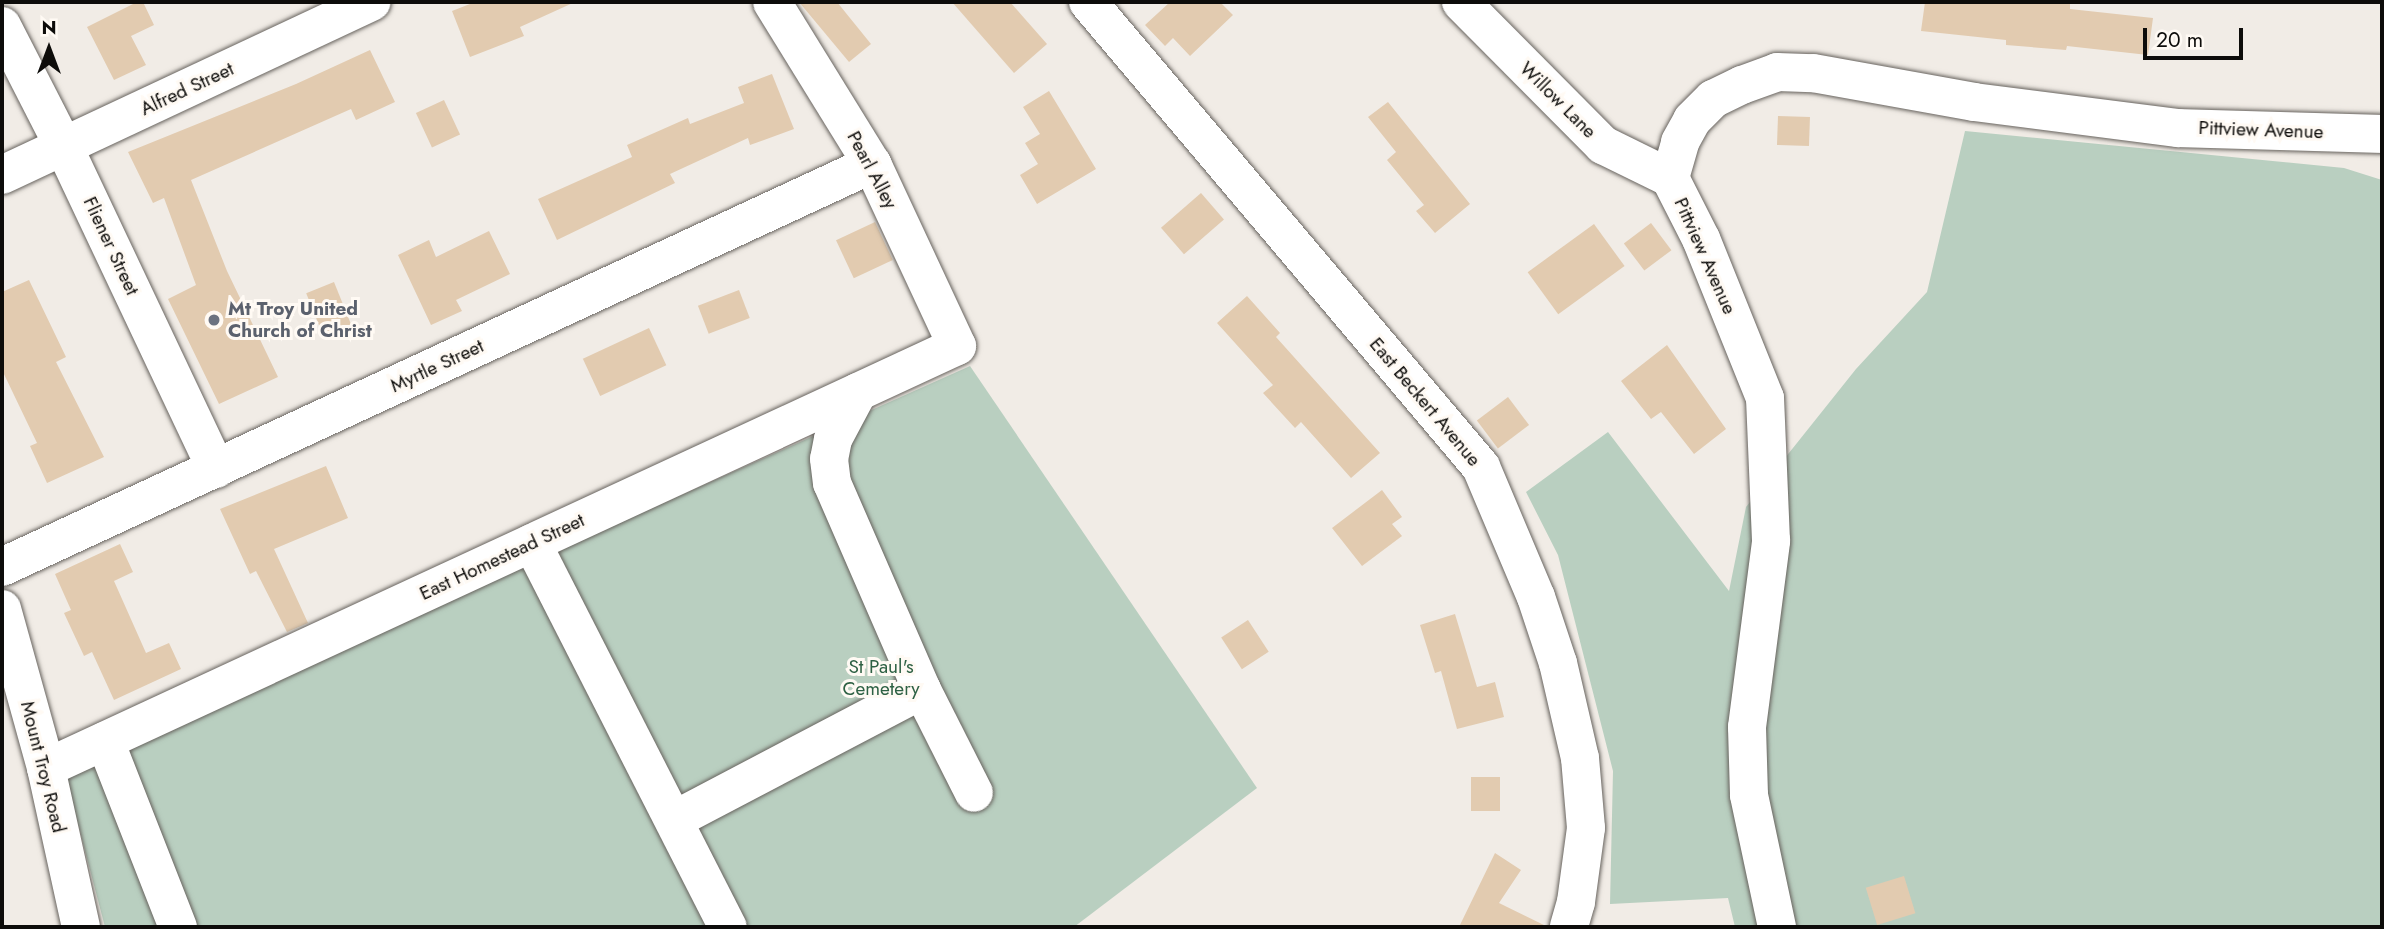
<!DOCTYPE html>
<html>
<head>
<meta charset="utf-8">
<style>
  body { margin:0 }
  #map { position:relative; width:2384px; height:929px; overflow:hidden; background:#f1ece6; font-family:Jost,sans-serif }
  div>[style] { position:absolute }
  .green>* { inset:0; background:#b9cfc0 }
  .building>* { inset:0; background:#e2cbb0; transform-origin:0 0 }
  .roads { filter:drop-shadow(0 0 2px #67635e) drop-shadow(0 0 2px #67635e) }
  .minor>* { height:38px; margin:-19px; padding:0 19px; transform-origin:19px; border-radius:19px; background:#fff }
  .dots>* { width:19px; height:19px; translate:-50% -50%; box-sizing:border-box; border:4px solid #fffaf4; border-radius:50% }
  span { translate:-50% -50%; white-space:nowrap; text-align:center; line-height:1.15; -webkit-text-stroke:6px #fffaf4; paint-order:stroke }
  .street-label { font-size:19px; color:#0d0c0a }
  .worship-label { font-size:19px; color:#5b616d; font-weight:700 }
  .left { translate:0 -50%; text-align:left }
  .park-label { font-size:19px; color:#2e6144 }
  .frame { position:absolute; inset:0; border:4px solid #0d0c0a; pointer-events:none }
  .north { position:absolute; left:14px; top:14px; width:70px; height:70px; -webkit-text-stroke:5px #fffaf4; paint-order:stroke; rotate:0deg; font-size:19px; font-weight:700; line-height:28px; text-align:center; color:#0d0c0a }
  .north::after { content:''; display:block; margin:auto; width:24px; height:32px; background:#0d0c0a; clip-path:polygon(50% 0,100% 100%,50% 72%,0 100%) }
  .scale { position:absolute; left:2143px; top:28px; width:100px; height:32px; box-sizing:border-box; border:4px solid #0d0c0a; border-top:0; padding-left:9px; font-size:21px; line-height:24px; white-space:nowrap; color:#0d0c0a; -webkit-text-stroke:5px #fffaf4; paint-order:stroke }
</style>
</head>
<body>
<div id="map">
  <div class="green">
    <i style="clip-path:polygon(1965px 131px,2344px 168px,2382px 180px,2382px 927px,1735px 927px,1728px 898px,1610px 904px,1613px 771px,1558px 555px,1526px 492px,1608px 432px,1729px 591px,1746px 507px,1856px 369px,1927px 292px)"></i>
    <i style="clip-path:polygon(970px 366px,1257px 788px,1074px 927px,105px 927px,64px 771px)"></i>
  </div>
  <div class="building">
    <i style="clip-path:polygon(137px 2px,143px 2px,154px 25px,131px 36px,146px 65px,114px 80px,87px 27px)"></i>
    <i style="clip-path:polygon(475px 2px,575px 2px,520px 27px,524px 36px,470px 57px,452px 11px)"></i>
    <i style="clip-path:polygon(799px 2px,837px 2px,871px 44px,849px 62px)"></i>
    <i style="clip-path:polygon(952px 2px,1010px 2px,1047px 44px,1014px 73px)"></i>
    <i style="clip-path:polygon(1170px 2px,1220px 2px,1233px 15px,1190px 56px,1173px 38px,1165px 46px,1145px 25px)"></i>
    <i style="clip-path:polygon(1925px 2px,2070px 2px,2070px 9px,2153px 18px,2148px 55px,2067px 46px,2066px 50px,2006px 45px,2006px 40px,1921px 31px)"></i>
    <i style="clip-path:polygon(370px 50px,395px 102px,356px 120px,351px 109px,191px 180px,227px 271px,278px 377px,219px 404px,168px 299px,196px 285px,164px 198px,153px 203px,128px 152px,296px 84px)"></i>
    <i style="clip-path:polygon(772px 74px,794px 129px,750px 145px,748px 138px,670px 174px,675px 183px,557px 240px,538px 199px,632px 157px,627px 145px,688px 118px,690px 124px,744px 103px,738px 87px)"></i>
    <i style="clip-path:polygon(1049px 91px,1096px 169px,1037px 204px,1020px 175px,1038px 164px,1025px 143px,1040px 134px,1023px 107px)"></i>
    <i style="left:444px;top:100px;width:38px;height:31px;rotate:65deg"></i>
    <i style="clip-path:polygon(1388px 102px,1470px 204px,1435px 233px,1416px 211px,1424px 205px,1387px 160px,1396px 152px,1368px 117px)"></i>
    <i style="left:1778px;top:116px;width:32px;height:29px;rotate:2deg"></i>
    <i style="left:1201px;top:193px;width:35px;height:53px;rotate:49deg"></i>
    <i style="left:875px;top:222px;width:42px;height:43px;rotate:65deg"></i>
    <i style="left:1651px;top:223px;width:34px;height:34px;rotate:53deg"></i>
    <i style="left:1594px;top:224px;width:52px;height:82px;rotate:54deg"></i>
    <i style="clip-path:polygon(489px 231px,510px 274px,456px 300px,462px 311px,431px 325px,398px 255px,429px 240px,436px 257px)"></i>
    <i style="clip-path:polygon(29px 280px,66px 357px,56px 362px,104px 457px,47px 483px,30px 446px,37px 443px,2px 370px,2px 292px)"></i>
    <i style="left:334px;top:282px;width:46px;height:30px;rotate:68deg"></i>
    <i style="left:739px;top:290px;width:30px;height:44px;rotate:69deg"></i>
    <i style="clip-path:polygon(1247px 296px,1280px 333px,1276px 337px,1380px 453px,1351px 478px,1301px 422px,1295px 428px,1263px 393px,1273px 385px,1217px 323px)"></i>
    <i style="left:649px;top:328px;width:41px;height:73px;rotate:65deg"></i>
    <i style="clip-path:polygon(1667px 345px,1726px 429px,1694px 454px,1661px 412px,1651px 419px,1621px 381px)"></i>
    <i style="left:1508px;top:397px;width:35px;height:39px;rotate:53deg"></i>
    <i style="clip-path:polygon(326px 466px,348px 518px,274px 549px,308px 623px,287px 632px,256px 571px,250px 574px,220px 509px)"></i>
    <i style="clip-path:polygon(1382px 490px,1402px 517px,1392px 524px,1402px 536px,1362px 566px,1332px 528px)"></i>
    <i style="clip-path:polygon(120px 544px,133px 572px,114px 581px,146px 653px,169px 643px,181px 669px,114px 700px,92px 652px,84px 656px,64px 613px,71px 610px,55px 574px)"></i>
    <i style="clip-path:polygon(1455px 614px,1477px 687px,1495px 682px,1504px 717px,1457px 729px,1441px 671px,1435px 673px,1420px 625px)"></i>
    <i style="left:1248px;top:620px;width:38px;height:32px;rotate:57deg"></i>
    <i style="left:1471px;top:777px;width:29px;height:34px"></i>
    <i style="clip-path:polygon(1495px 853px,1521px 870px,1499px 903px,1548px 927px,1459px 927px)"></i>
    <i style="left:1904px;top:876px;width:39px;height:40px;rotate:73deg"></i>
  </div>
  <div class="roads">
    <div class="minor">
      <i style="left:1088px;top:2px;width:609px;rotate:49.8deg"></i>
      <i style="left:1481px;top:467px;width:141px;rotate:67.1deg"></i>
      <i style="left:1536px;top:597px;width:70px;rotate:71.6deg"></i>
      <i style="left:1558px;top:663px;width:98px;rotate:77deg"></i>
      <i style="left:1580px;top:758px;width:70px;rotate:85.1deg"></i>
      <i style="left:1586px;top:828px;width:75px;rotate:97.7deg"></i>
      <i style="left:1576px;top:902px;width:26px;rotate:106deg"></i>
      <i style="left:1461px;top:2px;width:202px;rotate:45.2deg"></i>
      <i style="left:1603px;top:145px;width:75px;rotate:26.2deg"></i>
      <i style="left:2px;top:26px;width:136px;rotate:62.9deg"></i>
      <i style="left:64px;top:147px;width:356px;rotate:64.7deg"></i>
      <i style="left:2px;top:175px;width:408px;rotate:-25.1deg"></i>
      <i style="left:858px;top:392px;width:53px;rotate:118deg"></i>
      <i style="left:833px;top:439px;width:20px;rotate:101deg"></i>
      <i style="left:829px;top:459px;width:24px;rotate:83deg"></i>
      <i style="left:832px;top:483px;width:226px;rotate:66.5deg"></i>
      <i style="left:922px;top:690px;width:115px;rotate:63.2deg"></i>
      <i style="left:532px;top:543px;width:431px;rotate:63deg"></i>
      <i style="left:2px;top:567px;width:959px;rotate:-24.85deg"></i>
      <i style="left:2px;top:609px;width:165px;rotate:74.5deg"></i>
      <i style="left:46px;top:768px;width:163px;rotate:77.6deg"></i>
      <i style="left:105px;top:741px;width:200px;rotate:68.6deg"></i>
      <i style="left:46px;top:768px;width:1004px;rotate:-24.85deg"></i>
      <i style="left:957px;top:346px;width:201px;rotate:-115deg"></i>
      <i style="left:872px;top:164px;width:190px;rotate:-121.7deg"></i>
      <i style="left:674px;top:820px;width:280px;rotate:-27.7deg"></i>
      <i style="left:1777px;top:927px;width:135px;rotate:-102deg"></i>
      <i style="left:1749px;top:795px;width:68px;rotate:-91.7deg"></i>
      <i style="left:1747px;top:727px;width:188px;rotate:-82.6deg"></i>
      <i style="left:1771px;top:541px;width:143px;rotate:-92.4deg"></i>
      <i style="left:1765px;top:398px;width:171px;rotate:-111.9deg"></i>
      <i style="left:1701px;top:239px;width:68px;rotate:-116.9deg"></i>
      <i style="left:1670px;top:178px;width:37px;rotate:-74deg"></i>
      <i style="left:1680px;top:142px;width:25px;rotate:-61deg"></i>
      <i style="left:1692px;top:120px;width:30px;rotate:-45deg"></i>
      <i style="left:1713px;top:99px;width:32px;rotate:-26deg"></i>
      <i style="left:1742px;top:85px;width:37px;rotate:-20deg"></i>
      <i style="left:1777px;top:72px;width:36px;rotate:2deg"></i>
      <i style="left:1813px;top:73px;width:164px;rotate:10.2deg"></i>
      <i style="left:1974px;top:102px;width:206px;rotate:7.3deg"></i>
      <i style="left:2178px;top:128px;width:204px;rotate:1.7deg"></i>
    </div>
  </div>
  <div class="dots">
    <i style="left:214px;top:320px;background:#6b7280"></i>
  </div>
  <div class="street-label">
    <span style="left:187px;top:89px;rotate:-25deg">Alfred Street</span>
    <span style="left:1558px;top:100px;rotate:45deg">Willow Lane</span>
    <span style="left:2261px;top:130px;rotate:2deg">Pittview Avenue</span>
    <span style="left:872px;top:170px;rotate:62deg">Pearl Alley</span>
    <span style="left:111px;top:246px;rotate:65deg">Fliener Street</span>
    <span style="left:1705px;top:256px;rotate:66deg">Pittview Avenue</span>
    <span style="left:437px;top:366px;rotate:-25deg">Myrtle Street</span>
    <span style="left:1425px;top:402px;rotate:50deg">East Beckert Avenue</span>
    <span style="left:502px;top:557px;rotate:-25deg">East Homestead Street</span>
    <span style="left:43px;top:767px;rotate:76deg">Mount Troy Road</span>
  </div>
  <div class="worship-label">
    <span class="left" style="left:228px;top:320px">Mt Troy United<br>Church of Christ</span>
  </div>
  <div class="park-label">
    <span style="left:881px;top:678px">St Paul's<br>Cemetery</span>
  </div>
  <div class="frame"></div>
  <div class="north">N</div>
  <div class="scale">20 m</div>
</div>
</body>
</html>
